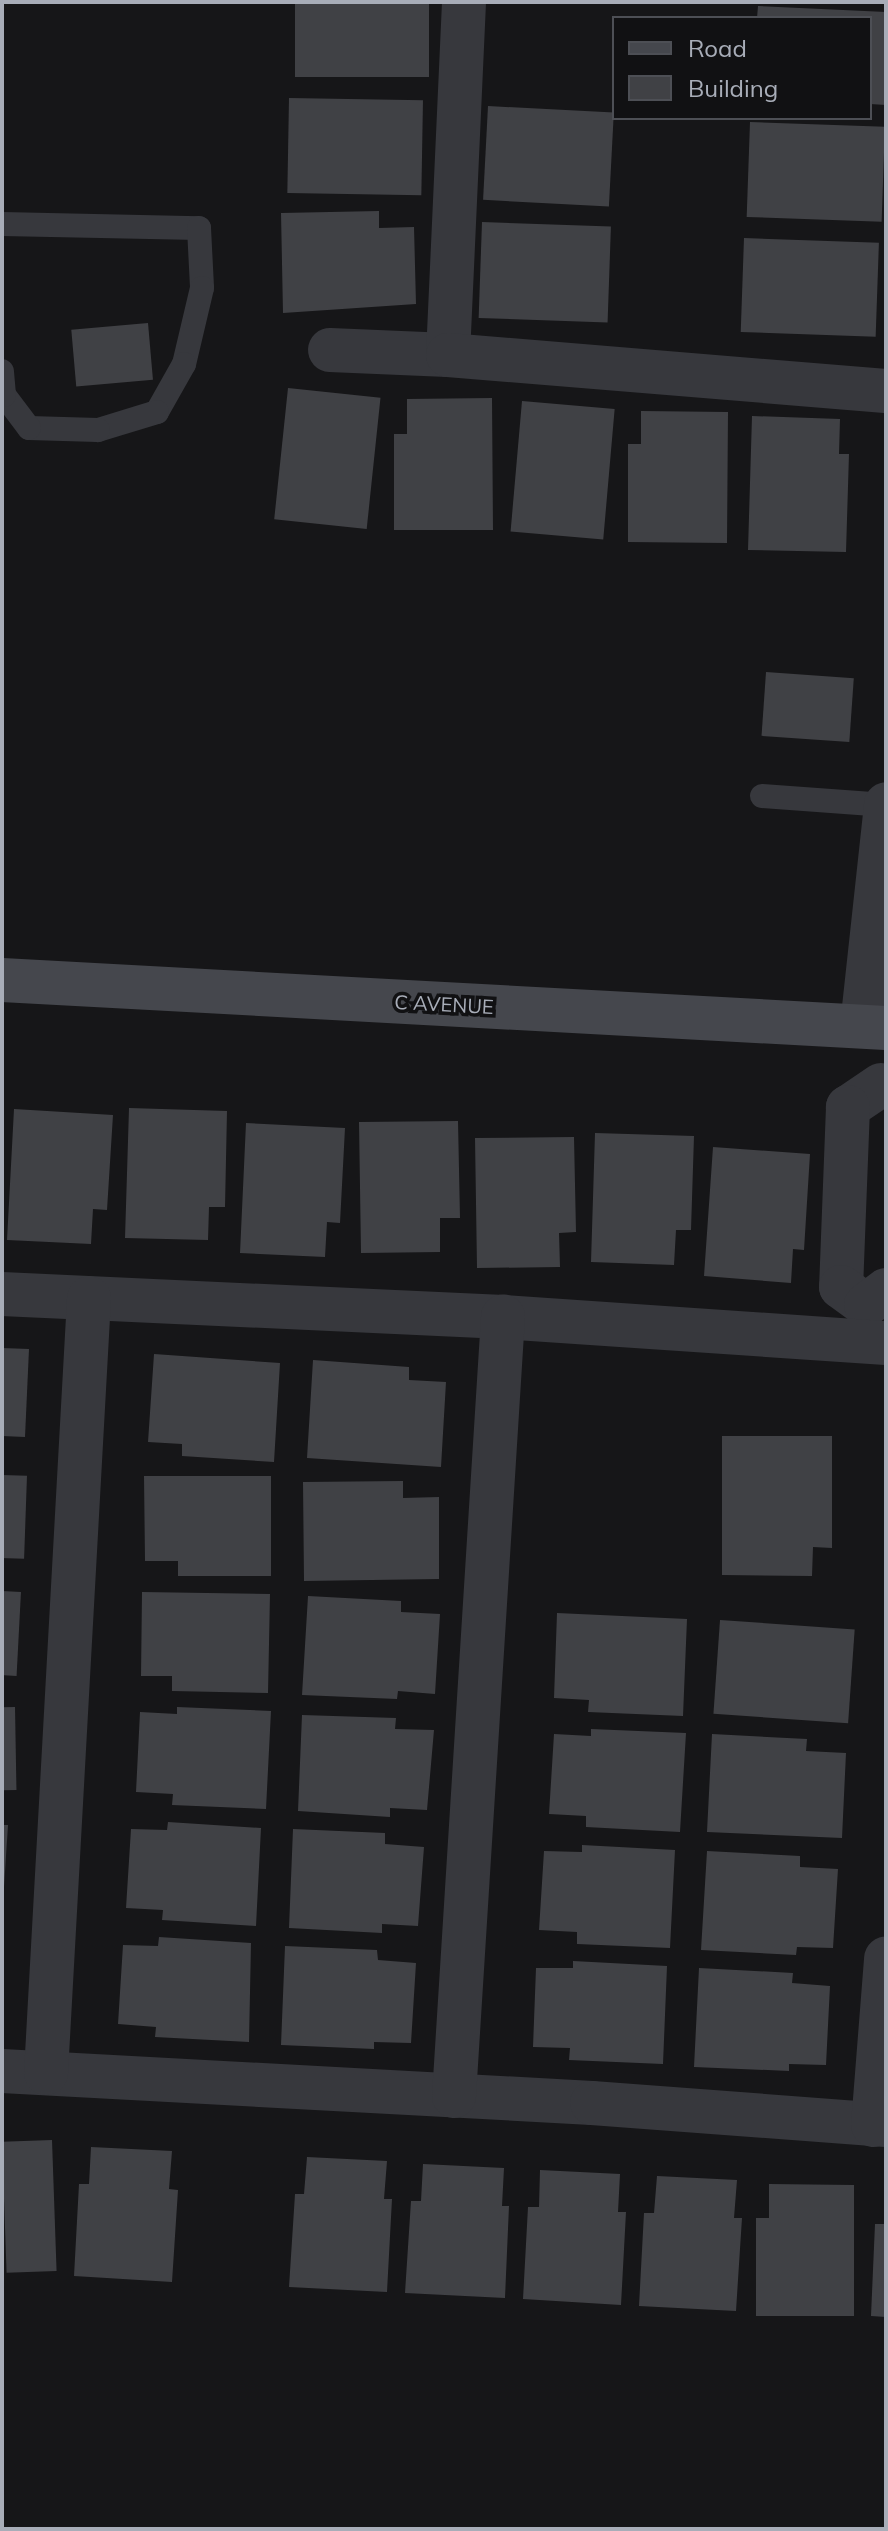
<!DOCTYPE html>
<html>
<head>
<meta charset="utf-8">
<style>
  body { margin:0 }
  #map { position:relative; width:888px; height:2531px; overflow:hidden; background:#161618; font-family:Mulish,sans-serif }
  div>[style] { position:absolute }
  .building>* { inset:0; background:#404145; transform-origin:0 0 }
  .lane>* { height:24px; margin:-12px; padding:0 12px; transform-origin:12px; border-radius:12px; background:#37383d }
  .street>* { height:44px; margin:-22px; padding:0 22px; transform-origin:22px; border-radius:22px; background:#37383d }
  .secondary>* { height:44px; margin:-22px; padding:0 22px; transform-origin:22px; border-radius:22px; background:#45474d }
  span { translate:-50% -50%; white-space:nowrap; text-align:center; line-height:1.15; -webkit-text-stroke:7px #111113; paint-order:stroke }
  .street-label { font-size:20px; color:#a8adb8 }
  .frame { position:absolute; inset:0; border:4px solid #a8adb8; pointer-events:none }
  .legend { position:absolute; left:612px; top:16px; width:260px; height:104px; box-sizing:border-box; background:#111113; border:2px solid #4d4f55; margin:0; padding:10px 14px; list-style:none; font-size:24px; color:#a8adb8 }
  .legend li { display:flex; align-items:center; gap:16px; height:40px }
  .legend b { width:40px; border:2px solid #4d4f55 }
</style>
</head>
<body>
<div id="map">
  <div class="building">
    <i style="left:295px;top:2px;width:134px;height:75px"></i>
    <i style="clip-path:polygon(758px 6px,886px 12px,886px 105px,870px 104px,870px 18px,757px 18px)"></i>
    <i style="left:289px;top:98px;width:134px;height:95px;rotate:1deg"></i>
    <i style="left:488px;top:106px;width:126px;height:94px;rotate:3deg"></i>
    <i style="left:750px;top:122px;width:135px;height:95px;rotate:2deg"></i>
    <i style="clip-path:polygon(379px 211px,379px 228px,414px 227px,416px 304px,283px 313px,281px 213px)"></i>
    <i style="left:482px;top:222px;width:129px;height:96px;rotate:2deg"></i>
    <i style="left:744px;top:238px;width:135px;height:94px;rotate:2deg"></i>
    <i style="left:148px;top:323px;width:57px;height:77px;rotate:85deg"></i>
    <i style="left:288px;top:388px;width:93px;height:132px;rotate:6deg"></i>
    <i style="clip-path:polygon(492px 398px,493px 530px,394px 530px,394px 434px,407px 434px,407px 399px)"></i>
    <i style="left:522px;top:401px;width:93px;height:131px;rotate:5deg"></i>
    <i style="clip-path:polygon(641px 411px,728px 412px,727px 543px,628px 542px,628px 444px,641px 444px)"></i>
    <i style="clip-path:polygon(752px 416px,840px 419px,839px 454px,849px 454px,846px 552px,748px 550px)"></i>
    <i style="left:766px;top:672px;width:88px;height:64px;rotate:4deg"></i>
    <i style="clip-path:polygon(129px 1108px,227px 1111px,225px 1207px,209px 1207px,208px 1240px,125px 1238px)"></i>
    <i style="clip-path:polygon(14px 1109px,113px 1115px,107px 1210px,93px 1209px,91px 1244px,7px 1240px)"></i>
    <i style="clip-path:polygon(458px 1121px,460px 1218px,440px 1218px,440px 1252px,361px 1253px,359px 1122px)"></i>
    <i style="clip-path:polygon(246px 1123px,345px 1128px,340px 1223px,327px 1222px,325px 1257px,240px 1253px)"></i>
    <i style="clip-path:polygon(595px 1133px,694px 1136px,691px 1230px,676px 1230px,674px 1265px,591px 1262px)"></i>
    <i style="clip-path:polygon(574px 1137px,576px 1232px,559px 1233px,560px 1267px,477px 1268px,475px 1138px)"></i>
    <i style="clip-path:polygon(713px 1147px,810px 1154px,804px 1250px,793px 1249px,791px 1283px,704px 1276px)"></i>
    <i style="clip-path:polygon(2px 1348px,29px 1349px,25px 1437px,2px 1436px)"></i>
    <i style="clip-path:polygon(154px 1354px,280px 1363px,274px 1462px,182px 1456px,182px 1444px,148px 1442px)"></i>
    <i style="clip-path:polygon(313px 1360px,409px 1367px,409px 1380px,446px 1382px,441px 1467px,307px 1458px)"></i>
    <i style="clip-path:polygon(722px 1436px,832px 1436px,832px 1548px,813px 1547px,812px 1576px,722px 1575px)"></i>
    <i style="left:2px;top:1475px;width:25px;height:83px;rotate:2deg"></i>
    <i style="clip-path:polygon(144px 1476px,271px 1476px,271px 1576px,178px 1576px,178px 1561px,145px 1561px)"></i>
    <i style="clip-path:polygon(403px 1481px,403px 1498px,439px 1497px,439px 1579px,304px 1581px,303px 1482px)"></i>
    <i style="left:2px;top:1591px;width:19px;height:84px;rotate:3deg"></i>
    <i style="clip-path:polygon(142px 1592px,270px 1594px,268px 1693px,172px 1691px,172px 1676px,141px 1676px)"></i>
    <i style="clip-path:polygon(308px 1596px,401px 1601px,401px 1612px,440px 1614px,435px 1694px,398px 1691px,397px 1699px,302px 1695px)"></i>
    <i style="clip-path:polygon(557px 1613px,687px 1619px,683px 1716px,588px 1712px,589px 1700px,554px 1698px)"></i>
    <i style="left:720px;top:1620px;width:135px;height:94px;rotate:4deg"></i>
    <i style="left:15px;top:1707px;width:83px;height:13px;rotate:89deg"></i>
    <i style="clip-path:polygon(177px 1707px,271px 1711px,266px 1809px,172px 1805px,173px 1794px,136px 1792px,140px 1712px,177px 1714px)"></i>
    <i style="clip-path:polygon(302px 1715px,396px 1718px,395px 1729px,434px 1730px,427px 1810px,390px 1808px,390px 1817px,298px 1811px)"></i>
    <i style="clip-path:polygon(591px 1729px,686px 1733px,680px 1832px,586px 1827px,586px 1816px,549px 1814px,554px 1734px,591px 1736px)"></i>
    <i style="clip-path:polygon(712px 1734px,807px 1739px,806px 1751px,846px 1753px,842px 1838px,707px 1832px)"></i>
    <i style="clip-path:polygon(168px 1822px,261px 1828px,256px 1926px,162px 1920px,163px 1910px,126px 1908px,131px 1829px,167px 1830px)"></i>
    <i style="clip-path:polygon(2px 1825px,8px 1825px,4px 1887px,2px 1887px)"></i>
    <i style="clip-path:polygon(293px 1829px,385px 1833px,385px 1844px,424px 1847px,418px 1926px,382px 1924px,382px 1933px,289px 1928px)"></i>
    <i style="clip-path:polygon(582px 1845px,675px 1850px,670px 1948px,577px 1944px,577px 1932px,539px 1930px,544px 1851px,582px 1852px)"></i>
    <i style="clip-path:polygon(707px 1851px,800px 1856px,800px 1867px,838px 1869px,833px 1948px,797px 1947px,796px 1955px,701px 1950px)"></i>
    <i style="clip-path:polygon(159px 1937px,251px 1943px,249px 2042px,155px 2037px,156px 2027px,118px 2024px,123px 1945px,158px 1946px)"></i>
    <i style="clip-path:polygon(285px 1946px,377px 1950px,378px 1960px,416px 1963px,411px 2043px,374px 2042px,374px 2049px,281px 2045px)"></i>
    <i style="clip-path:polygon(573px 1961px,667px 1966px,663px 2064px,569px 2060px,570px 2048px,533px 2047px,536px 1968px,573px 1968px)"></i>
    <i style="clip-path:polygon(699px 1968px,793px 1973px,792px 1983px,830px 1986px,826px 2065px,789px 2064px,789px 2071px,694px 2067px)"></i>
    <i style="left:52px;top:2140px;width:131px;height:50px;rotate:88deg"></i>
    <i style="clip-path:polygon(91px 2147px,172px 2151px,169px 2189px,178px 2190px,172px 2282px,74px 2276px,79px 2184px,89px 2184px)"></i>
    <i style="clip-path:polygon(307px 2157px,387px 2161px,384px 2199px,392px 2199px,387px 2292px,289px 2287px,295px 2194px,304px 2194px)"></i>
    <i style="clip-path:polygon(423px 2164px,504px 2168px,502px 2206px,509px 2206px,505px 2298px,405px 2293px,411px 2201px,421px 2201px)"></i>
    <i style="clip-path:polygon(540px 2170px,620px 2174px,618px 2212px,626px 2212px,621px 2305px,523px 2299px,528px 2207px,539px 2207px)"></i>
    <i style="clip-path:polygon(657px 2176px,737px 2180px,734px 2218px,742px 2218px,736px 2311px,639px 2306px,644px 2213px,654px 2213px)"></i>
    <i style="clip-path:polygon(769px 2184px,854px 2185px,854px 2316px,756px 2316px,756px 2218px,769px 2218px)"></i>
    <i style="clip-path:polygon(875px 2224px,886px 2224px,886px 2317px,871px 2316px)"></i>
  </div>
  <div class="lane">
    <i style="left:2px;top:224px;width:197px;rotate:1.2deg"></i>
    <i style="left:199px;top:228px;width:60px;rotate:87.1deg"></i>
    <i style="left:202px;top:288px;width:78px;rotate:103.3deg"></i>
    <i style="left:184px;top:364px;width:55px;rotate:119.4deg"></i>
    <i style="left:157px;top:412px;width:62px;rotate:163deg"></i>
    <i style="left:98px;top:430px;width:69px;rotate:-178.3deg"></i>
    <i style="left:29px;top:428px;width:41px;rotate:-127.1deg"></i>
    <i style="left:4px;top:395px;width:24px;rotate:-95deg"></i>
    <i style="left:762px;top:796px;width:124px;rotate:4.2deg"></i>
  </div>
  <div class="street">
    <i style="left:330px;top:350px;width:118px;rotate:2.4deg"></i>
    <i style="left:448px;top:355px;width:353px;rotate:-87.4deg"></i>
    <i style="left:448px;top:355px;width:439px;rotate:4.7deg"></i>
    <i style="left:862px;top:1026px;width:223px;rotate:-83.8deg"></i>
    <i style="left:881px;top:1085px;width:40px;rotate:146deg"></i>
    <i style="left:848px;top:1107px;width:180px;rotate:92.2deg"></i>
    <i style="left:841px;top:1287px;width:31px;rotate:36deg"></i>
    <i style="left:866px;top:1305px;width:25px;rotate:-37deg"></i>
    <i style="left:2px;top:1294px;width:502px;rotate:2.63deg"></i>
    <i style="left:503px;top:1317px;width:384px;rotate:3.9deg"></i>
    <i style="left:2px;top:2071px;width:591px;rotate:3.1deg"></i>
    <i style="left:592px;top:2103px;width:295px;rotate:4.3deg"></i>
    <i style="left:46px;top:2073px;width:776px;rotate:-86.82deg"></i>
    <i style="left:454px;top:2096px;width:781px;rotate:-86.4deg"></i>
    <i style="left:873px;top:2125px;width:167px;rotate:-85.5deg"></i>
  </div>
  <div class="secondary">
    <i style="left:2px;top:980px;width:885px;rotate:3.11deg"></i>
  </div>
  <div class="street-label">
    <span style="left:444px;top:1004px;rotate:3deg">C AVENUE</span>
  </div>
  <div class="frame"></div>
  <ul class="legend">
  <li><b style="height:10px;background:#45474d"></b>Road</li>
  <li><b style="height:22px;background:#404145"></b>Building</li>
  </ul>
</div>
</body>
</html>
